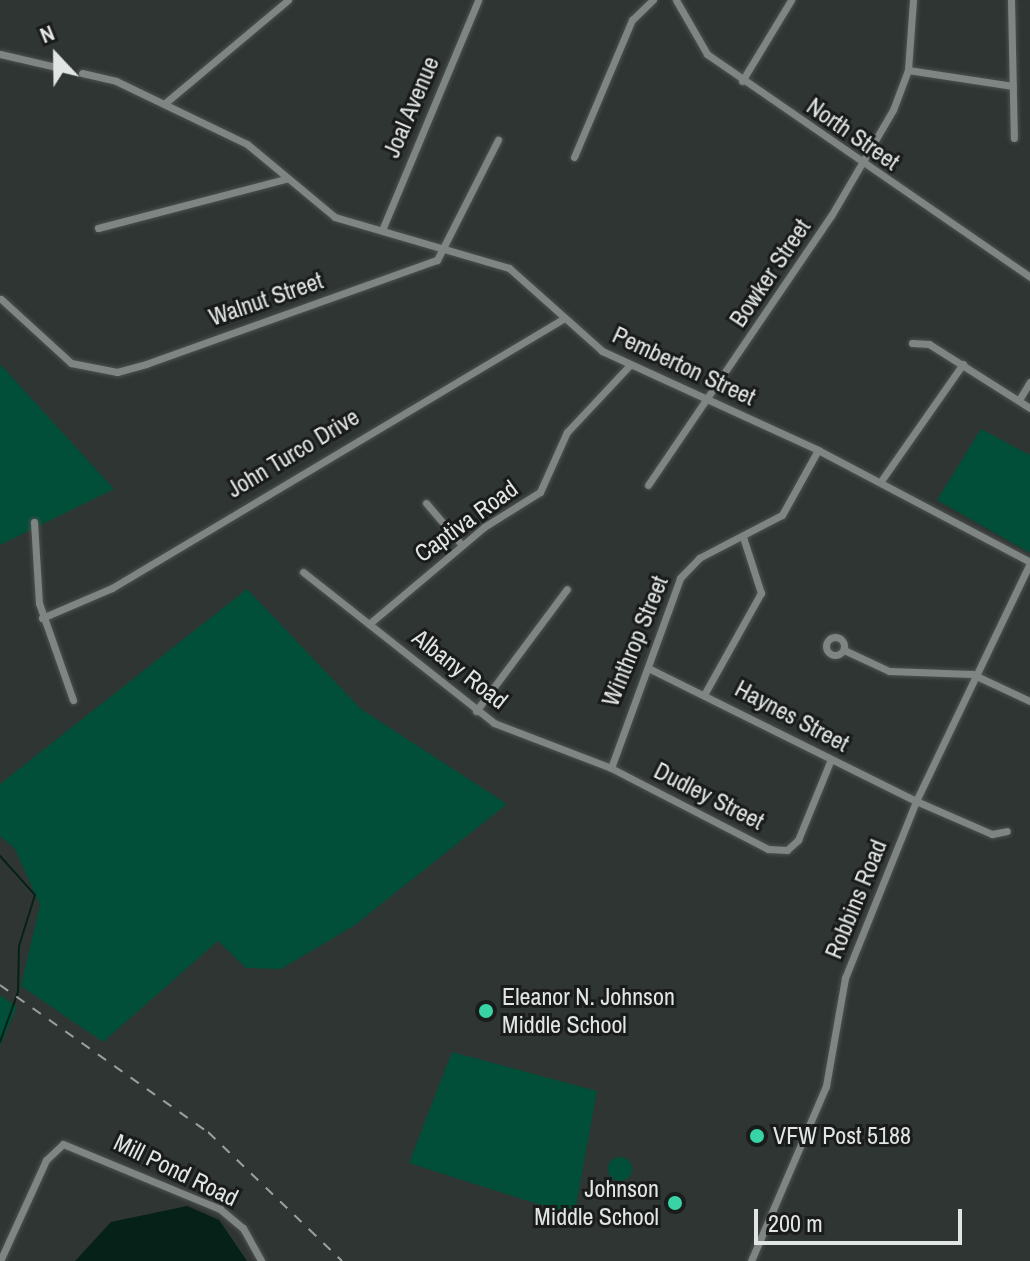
<!DOCTYPE html>
<html>
<head>
<meta charset="utf-8">
<style>
  body { margin:0 }
  #map { position:relative; width:1030px; height:1261px; overflow:hidden; background:#2f3533; font-family:"Archivo Narrow",sans-serif }
  div>[style] { position:absolute }
  .green>* { inset:0; background:#014e39 }
  .round { border-radius:50% }
  .water>* { inset:0; background:#052118 }
  .stream>* { height:2px; margin:-1px; padding:0 1px; transform-origin:1px; border-radius:1px; background:#052118 }
  .roads { filter:drop-shadow(0 0 2px #4c514e) drop-shadow(0 0 2px #4c514e) }
  .minor>* { height:7px; margin:-3.5px; padding:0 3.5px; transform-origin:3.5px; border-radius:3.5px; background:#7e8582 }
  .minor>.ring { margin:-3.5px; padding:0; box-sizing:content-box; background:none; border:7px solid #7e8582; border-radius:50% }
  .rail>* { height:2px; margin-top:-1px; transform-origin:0; background:repeating-linear-gradient(90deg,#9ba09e 0 10px,transparent 0 20px) }
  .dots>* { width:22px; height:22px; translate:-50% -50%; box-sizing:border-box; border:4px solid #191c1b; border-radius:50% }
  span { translate:-50% -50%; white-space:nowrap; text-align:center; line-height:1.15; -webkit-text-stroke:6px #191c1b; paint-order:stroke }
  .street-label { font-size:24px; color:#e1e5e3 }
  .poi-label { font-size:24px; color:#e1e5e3 }
  .left { translate:0 -50%; text-align:left }
  .right { translate:-100% -50%; text-align:right }
  .north { position:absolute; left:16px; top:16px; width:80px; height:80px; -webkit-text-stroke:6px #191c1b; paint-order:stroke; rotate:338deg; font-size:22px; font-weight:700; line-height:32px; text-align:center; color:#e1e5e3 }
  .north::after { content:''; display:block; margin:auto; width:28px; height:36px; background:#e1e5e3; clip-path:polygon(50% 0,100% 100%,50% 72%,0 100%) }
  .scale { position:absolute; left:754px; top:1209px; width:208px; height:36px; box-sizing:border-box; border:4px solid #e1e5e3; border-top:0; padding-left:10px; font-size:24px; line-height:28px; white-space:nowrap; color:#e1e5e3; -webkit-text-stroke:6px #191c1b; paint-order:stroke }
</style>
</head>
<body>
<div id="map">
  <div class="green">
    <i style="clip-path:polygon(0 364px,114px 489px,0 545px)"></i>
    <i style="clip-path:polygon(981px 429px,1030px 455px,1030px 553px,937px 500px)"></i>
    <i style="clip-path:polygon(247px 589px,361px 709px,507px 804px,355px 925px,281px 969px,246px 968px,218px 941px,103px 1042px,21px 986px,40px 905px,15px 849px,0 836px,0 784px)"></i>
    <i style="clip-path:polygon(0 995px,17px 1007px,0 1046px)"></i>
    <i style="clip-path:polygon(452px 1052px,597px 1091px,576px 1206px,563px 1212px,409px 1163px)"></i>
    <i class="round" style="left:608px;top:1157px;width:24px;height:24px"></i>
  </div>
  <div class="water">
    <i style="clip-path:polygon(187px 1206px,219px 1220px,247px 1261px,75px 1261px,111px 1222px)"></i>
  </div>
  <div class="stream">
    <i style="left:0;top:856px;width:52px;rotate:48.1deg"></i>
    <i style="left:35px;top:895px;width:53px;rotate:107.4deg"></i>
    <i style="left:19px;top:946px;width:46px;rotate:91.2deg"></i>
    <i style="left:18px;top:992px;width:53px;rotate:109.8deg"></i>
  </div>
  <div class="roads">
    <div class="minor">
      <i style="left:676px;top:0;width:62px;rotate:60.1deg"></i>
      <i style="left:707px;top:54px;width:393px;rotate:34.6deg"></i>
      <i style="left:1011px;top:0;width:138px;rotate:88.8deg"></i>
      <i style="left:0;top:54px;width:57px;rotate:13.1deg"></i>
      <i style="left:908px;top:70px;width:106px;rotate:8.7deg"></i>
      <i style="left:82px;top:73px;width:35px;rotate:13deg"></i>
      <i style="left:116px;top:81px;width:145px;rotate:25.7deg"></i>
      <i style="left:247px;top:144px;width:114px;rotate:39.7deg"></i>
      <i style="left:335px;top:217px;width:181px;rotate:16.3deg"></i>
      <i style="left:509px;top:268px;width:125px;rotate:41.7deg"></i>
      <i style="left:602px;top:351px;width:238px;rotate:24.6deg"></i>
      <i style="left:818px;top:450px;width:240px;rotate:27.8deg"></i>
      <i style="left:742px;top:81px;width:95px;rotate:-58.8deg"></i>
      <i style="left:164px;top:104px;width:162px;rotate:-40deg"></i>
      <i style="left:574px;top:157px;width:149px;rotate:-67.1deg"></i>
      <i style="left:632px;top:20px;width:29px;rotate:-44deg"></i>
      <i style="left:98px;top:228px;width:196px;rotate:-14.7deg"></i>
      <i style="left:382px;top:230px;width:249px;rotate:-67.3deg"></i>
      <i style="left:1px;top:299px;width:95px;rotate:42.4deg"></i>
      <i style="left:71px;top:363px;width:47px;rotate:11.1deg"></i>
      <i style="left:117px;top:372px;width:30px;rotate:-15deg"></i>
      <i style="left:146px;top:364px;width:309px;rotate:-19.7deg"></i>
      <i style="left:437px;top:260px;width:135px;rotate:-63.1deg"></i>
      <i style="left:912px;top:343px;width:17px;rotate:3deg"></i>
      <i style="left:929px;top:344px;width:120px;rotate:32.4deg"></i>
      <i style="left:1019px;top:400px;width:21px;rotate:-59deg"></i>
      <i style="left:881px;top:481px;width:143px;rotate:-55deg"></i>
      <i style="left:648px;top:485px;width:325px;rotate:-55.8deg"></i>
      <i style="left:831px;top:216px;width:123px;rotate:-59.7deg"></i>
      <i style="left:893px;top:110px;width:43px;rotate:-69.4deg"></i>
      <i style="left:908px;top:70px;width:70px;rotate:-85.9deg"></i>
      <i style="left:426px;top:503px;width:54px;rotate:49.5deg"></i>
      <i style="left:34px;top:522px;width:81px;rotate:86.5deg"></i>
      <i style="left:39px;top:603px;width:103px;rotate:70.7deg"></i>
      <i style="left:303px;top:572px;width:243px;rotate:38.3deg"></i>
      <i style="left:494px;top:723px;width:125px;rotate:21deg"></i>
      <i style="left:611px;top:768px;width:177px;rotate:27.3deg"></i>
      <i style="left:768px;top:849px;width:19px;rotate:3deg"></i>
      <i style="left:787px;top:850px;width:15px;rotate:-42deg"></i>
      <i style="left:798px;top:840px;width:87px;rotate:-67.8deg"></i>
      <i style="left:42px;top:618px;width:76px;rotate:-23.2deg"></i>
      <i style="left:112px;top:588px;width:525px;rotate:-30.81deg"></i>
      <i style="left:369px;top:624px;width:150px;rotate:-40.1deg"></i>
      <i style="left:484px;top:527px;width:66px;rotate:-32deg"></i>
      <i style="left:540px;top:492px;width:66px;rotate:-65.8deg"></i>
      <i style="left:567px;top:432px;width:92px;rotate:-46.8deg"></i>
      <i class="ring" style="left:826px;top:637px;width:11px;height:11px"></i>
      <i style="left:844px;top:650px;width:50px;rotate:25deg"></i>
      <i style="left:889px;top:671px;width:83px;rotate:2.1deg"></i>
      <i style="left:972px;top:674px;width:64px;rotate:25deg"></i>
      <i style="left:648px;top:668px;width:299px;rotate:26.4deg"></i>
      <i style="left:916px;top:801px;width:83px;rotate:23.5deg"></i>
      <i style="left:992px;top:834px;width:15px;rotate:-11deg"></i>
      <i style="left:705px;top:693px;width:115px;rotate:-60.8deg"></i>
      <i style="left:761px;top:593px;width:59px;rotate:-107.8deg"></i>
      <i style="left:476px;top:711px;width:152px;rotate:-53.3deg"></i>
      <i style="left:611px;top:768px;width:202px;rotate:-70deg"></i>
      <i style="left:680px;top:578px;width:28px;rotate:-46deg"></i>
      <i style="left:699px;top:558px;width:93px;rotate:-27.4deg"></i>
      <i style="left:782px;top:515px;width:74px;rotate:-61deg"></i>
      <i style="left:0;top:1261px;width:111px;rotate:-65.5deg"></i>
      <i style="left:46px;top:1160px;width:23px;rotate:-43deg"></i>
      <i style="left:63px;top:1144px;width:170px;rotate:22.5deg"></i>
      <i style="left:220px;top:1209px;width:30px;rotate:40deg"></i>
      <i style="left:243px;top:1228px;width:38px;rotate:61deg"></i>
      <i style="left:751px;top:1261px;width:190px;rotate:-66.8deg"></i>
      <i style="left:826px;top:1086px;width:110px;rotate:-80deg"></i>
      <i style="left:845px;top:978px;width:191px;rotate:-68.1deg"></i>
      <i style="left:916px;top:801px;width:264px;rotate:-64.4deg"></i>
    </div>
  </div>
  <div class="rail">
    <i style="left:0;top:985px;width:255px;rotate:35.3deg"></i>
    <i style="left:208px;top:1132px;width:186px;rotate:43.9deg"></i>
  </div>
  <div class="dots">
    <i style="left:486px;top:1011px;background:#39d4a5"></i>
    <i style="left:757px;top:1136px;background:#39d4a5"></i>
    <i style="left:675px;top:1203px;background:#39d4a5"></i>
  </div>
  <div class="street-label">
    <span style="left:411px;top:107px;rotate:-67deg">Joal Avenue</span>
    <span style="left:853px;top:134px;rotate:35deg">North Street</span>
    <span style="left:770px;top:273px;rotate:-56deg">Bowker Street</span>
    <span style="left:266px;top:299px;rotate:-19deg">Walnut Street</span>
    <span style="left:684px;top:366px;rotate:25deg">Pemberton Street</span>
    <span style="left:293px;top:453px;rotate:-31deg">John Turco Drive</span>
    <span style="left:466px;top:521px;rotate:-36deg">Captiva Road</span>
    <span style="left:635px;top:641px;rotate:-68deg">Winthrop Street</span>
    <span style="left:460px;top:669px;rotate:38deg">Albany Road</span>
    <span style="left:792px;top:716px;rotate:28deg">Haynes Street</span>
    <span style="left:709px;top:796px;rotate:27deg">Dudley Street</span>
    <span style="left:856px;top:899px;rotate:-68deg">Robbins Road</span>
    <span style="left:176px;top:1170px;rotate:26deg">Mill Pond Road</span>
  </div>
  <div class="poi-label">
    <span class="left" style="left:502px;top:1011px">Eleanor N. Johnson<br>Middle School</span>
    <span class="left" style="left:773px;top:1136px">VFW Post 5188</span>
    <span class="right" style="left:659px;top:1203px">Johnson<br>Middle School</span>
  </div>
  <div class="north">N</div>
  <div class="scale">200 m</div>
</div>
</body>
</html>
